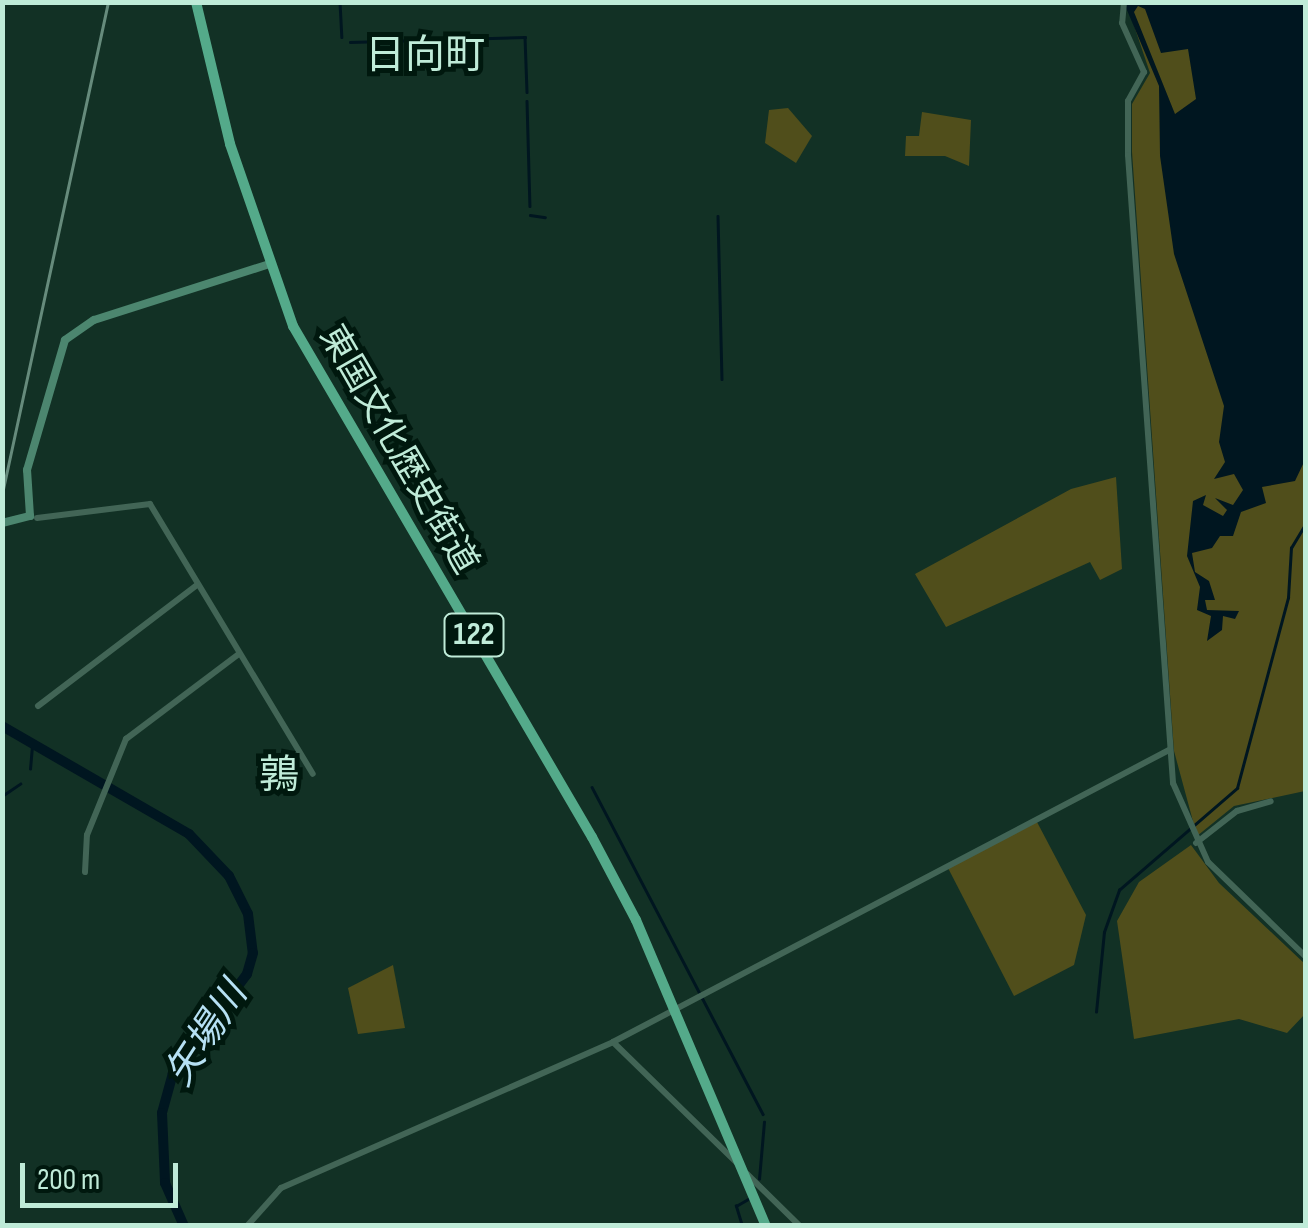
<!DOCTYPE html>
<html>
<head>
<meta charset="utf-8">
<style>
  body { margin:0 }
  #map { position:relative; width:1308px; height:1228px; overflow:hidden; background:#123125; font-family:"Sofia Sans Condensed","Noto Sans JP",sans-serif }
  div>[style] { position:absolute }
  .green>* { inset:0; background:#504e1b }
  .water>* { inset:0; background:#001620 }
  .stream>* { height:2.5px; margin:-1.25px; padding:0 1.25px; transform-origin:1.25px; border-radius:1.25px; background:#001620 }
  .river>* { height:10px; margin:-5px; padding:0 5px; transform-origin:5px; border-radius:5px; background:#001620 }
  .tertiary>* { height:6px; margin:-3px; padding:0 3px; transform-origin:3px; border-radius:3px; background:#426556 }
  .secondary>* { height:8px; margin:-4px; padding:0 4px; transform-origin:4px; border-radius:4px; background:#4c866f }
  .trunk>* { height:10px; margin:-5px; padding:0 5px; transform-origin:5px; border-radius:5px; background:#54aa8a }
  .rail>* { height:2.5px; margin:-1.25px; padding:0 1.25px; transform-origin:1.25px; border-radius:1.25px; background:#668b7c }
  span { translate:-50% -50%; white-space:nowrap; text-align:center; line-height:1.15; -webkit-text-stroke:10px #00180e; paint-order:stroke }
  .shield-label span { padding:2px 8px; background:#00180e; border:2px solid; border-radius:8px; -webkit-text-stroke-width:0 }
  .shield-label { font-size:32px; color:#bfebd8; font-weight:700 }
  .street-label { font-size:35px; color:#bfebd8 }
  .water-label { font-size:38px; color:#b6e1f4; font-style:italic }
  .quarter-label { font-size:40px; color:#bfebd8 }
  .frame { position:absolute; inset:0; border:5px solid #bfebd8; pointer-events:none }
  .scale { position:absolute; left:20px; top:1163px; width:158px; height:45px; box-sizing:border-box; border:5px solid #bfebd8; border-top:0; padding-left:12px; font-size:30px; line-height:35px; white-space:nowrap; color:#bfebd8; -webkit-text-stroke:8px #00180e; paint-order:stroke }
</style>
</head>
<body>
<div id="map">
  <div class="green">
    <i style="clip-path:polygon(1126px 2px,1305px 3px,1305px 791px,1234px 806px,1197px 836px,1174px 751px,1132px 152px,1132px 104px,1150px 73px)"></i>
    <i style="clip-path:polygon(788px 108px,812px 136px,796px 163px,765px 143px,769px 110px)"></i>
    <i style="clip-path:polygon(922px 112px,971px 120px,969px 166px,945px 156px,905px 156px,906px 136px,919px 136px)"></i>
    <i style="clip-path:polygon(1116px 477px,1122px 569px,1100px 580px,1090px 562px,946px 627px,915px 574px,1071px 489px)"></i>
    <i style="clip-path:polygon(1037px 822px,1086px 915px,1074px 965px,1014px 996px,948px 868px)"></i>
    <i style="clip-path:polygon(1191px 845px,1219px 883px,1305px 964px,1305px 1014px,1287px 1033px,1239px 1019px,1134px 1039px,1117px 921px,1139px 882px)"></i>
    <i style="clip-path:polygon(393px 965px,405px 1028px,358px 1034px,348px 988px)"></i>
  </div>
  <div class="water">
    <i style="clip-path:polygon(evenodd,1124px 3px,1305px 3px,1305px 460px,1295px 481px,1262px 487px,1266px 503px,1241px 512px,1233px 536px,1220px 536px,1212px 548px,1192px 553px,1195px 572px,1209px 581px,1215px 600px,1205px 600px,1207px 610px,1239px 611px,1235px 619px,1223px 616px,1222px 630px,1207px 641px,1211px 616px,1197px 610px,1200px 587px,1187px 556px,1193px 501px,1206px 495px,1203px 505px,1223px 516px,1227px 510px,1215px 498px,1233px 505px,1243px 490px,1234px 474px,1214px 479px,1225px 462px,1219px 442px,1224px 406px,1174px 254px,1160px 156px,1159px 86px,1124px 3px,1138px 6px,1145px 9px,1161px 53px,1188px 49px,1196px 99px,1175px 114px,1134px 12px,1138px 6px)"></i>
  </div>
  <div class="stream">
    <i style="left:340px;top:2px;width:35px;rotate:87deg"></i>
    <i style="left:350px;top:42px;width:175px;rotate:-1.6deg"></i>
    <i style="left:525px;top:37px;width:55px;rotate:87.9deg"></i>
    <i style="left:527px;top:101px;width:105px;rotate:88.4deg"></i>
    <i style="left:530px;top:215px;width:15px;rotate:8deg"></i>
    <i style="left:718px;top:216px;width:163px;rotate:88.6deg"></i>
    <i style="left:30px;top:769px;width:22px;rotate:-85deg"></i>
    <i style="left:592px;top:787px;width:369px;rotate:62.4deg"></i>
    <i style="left:2px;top:796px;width:22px;rotate:-34deg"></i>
    <i style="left:1096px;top:1012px;width:80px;rotate:-84.3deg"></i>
    <i style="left:1104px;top:932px;width:45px;rotate:-70.3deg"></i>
    <i style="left:1119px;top:890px;width:156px;rotate:-40.8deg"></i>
    <i style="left:1237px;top:788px;width:197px;rotate:-75deg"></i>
    <i style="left:1288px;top:598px;width:50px;rotate:-86.6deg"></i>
    <i style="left:1291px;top:548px;width:29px;rotate:-59deg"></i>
    <i style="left:759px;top:1179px;width:57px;rotate:-85deg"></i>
    <i style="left:742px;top:1226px;width:21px;rotate:-107deg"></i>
    <i style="left:736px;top:1206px;width:14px;rotate:-30deg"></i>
  </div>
  <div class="river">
    <i style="left:2px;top:726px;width:216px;rotate:30deg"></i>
    <i style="left:189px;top:834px;width:58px;rotate:46.4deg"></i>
    <i style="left:229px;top:876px;width:42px;rotate:63.4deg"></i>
    <i style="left:248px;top:914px;width:39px;rotate:83deg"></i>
    <i style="left:253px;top:953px;width:22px;rotate:106deg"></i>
    <i style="left:247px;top:974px;width:124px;rotate:126.8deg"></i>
    <i style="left:173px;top:1073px;width:41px;rotate:105.4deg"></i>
    <i style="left:162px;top:1113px;width:70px;rotate:87.5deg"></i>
    <i style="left:165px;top:1183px;width:47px;rotate:66.2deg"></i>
  </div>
  <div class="tertiary">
    <i style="left:1124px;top:2px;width:21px;rotate:95deg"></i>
    <i style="left:1122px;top:23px;width:54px;rotate:65.8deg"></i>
    <i style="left:1144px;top:72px;width:33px;rotate:119deg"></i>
    <i style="left:1128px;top:101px;width:54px;rotate:90deg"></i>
    <i style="left:1128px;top:155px;width:630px;rotate:85.9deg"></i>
    <i style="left:1173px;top:783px;width:86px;rotate:66.1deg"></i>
    <i style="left:1208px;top:862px;width:136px;rotate:44.1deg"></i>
    <i style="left:37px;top:518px;width:114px;rotate:-7.1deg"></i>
    <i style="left:150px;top:504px;width:315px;rotate:58.9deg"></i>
    <i style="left:38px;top:706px;width:200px;rotate:-37.3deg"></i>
    <i style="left:1196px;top:843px;width:52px;rotate:-38deg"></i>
    <i style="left:1237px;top:811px;width:35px;rotate:-16deg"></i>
    <i style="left:85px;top:872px;width:37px;rotate:-87deg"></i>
    <i style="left:87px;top:835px;width:104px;rotate:-67.9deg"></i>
    <i style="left:126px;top:739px;width:141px;rotate:-37deg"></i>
    <i style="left:613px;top:1042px;width:176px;rotate:44.3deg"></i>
    <i style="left:747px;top:1174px;width:74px;rotate:44.5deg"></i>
    <i style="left:247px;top:1226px;width:51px;rotate:-48.2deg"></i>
    <i style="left:281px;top:1188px;width:363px;rotate:-23.7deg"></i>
    <i style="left:613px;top:1042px;width:628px;rotate:-27.71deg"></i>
  </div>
  <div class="secondary">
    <i style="left:2px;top:523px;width:29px;rotate:-14deg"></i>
    <i style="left:30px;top:516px;width:46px;rotate:-93.7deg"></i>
    <i style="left:27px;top:470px;width:135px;rotate:-73.7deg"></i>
    <i style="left:65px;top:340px;width:35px;rotate:-35deg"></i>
    <i style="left:94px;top:320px;width:185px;rotate:-17.7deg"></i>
  </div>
  <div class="trunk">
    <i style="left:196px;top:2px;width:146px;rotate:76.5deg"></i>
    <i style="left:230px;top:144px;width:193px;rotate:70.9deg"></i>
    <i style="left:293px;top:326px;width:592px;rotate:59.67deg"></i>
    <i style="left:592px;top:837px;width:94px;rotate:62.1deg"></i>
    <i style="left:636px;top:920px;width:332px;rotate:67deg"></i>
  </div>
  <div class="rail">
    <i style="left:2px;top:494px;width:503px;rotate:-77.84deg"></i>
  </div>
  <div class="shield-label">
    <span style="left:474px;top:635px">122</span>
  </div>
  <div class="street-label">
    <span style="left:398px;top:450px;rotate:60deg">東国文化歴史街道</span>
  </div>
  <div class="water-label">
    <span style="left:207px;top:1034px;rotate:-57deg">矢場川</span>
  </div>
  <div class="quarter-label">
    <span style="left:425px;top:56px">日向町</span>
    <span style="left:279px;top:776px">鶉</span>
  </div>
  <div class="frame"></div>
  <div class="scale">200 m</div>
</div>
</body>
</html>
